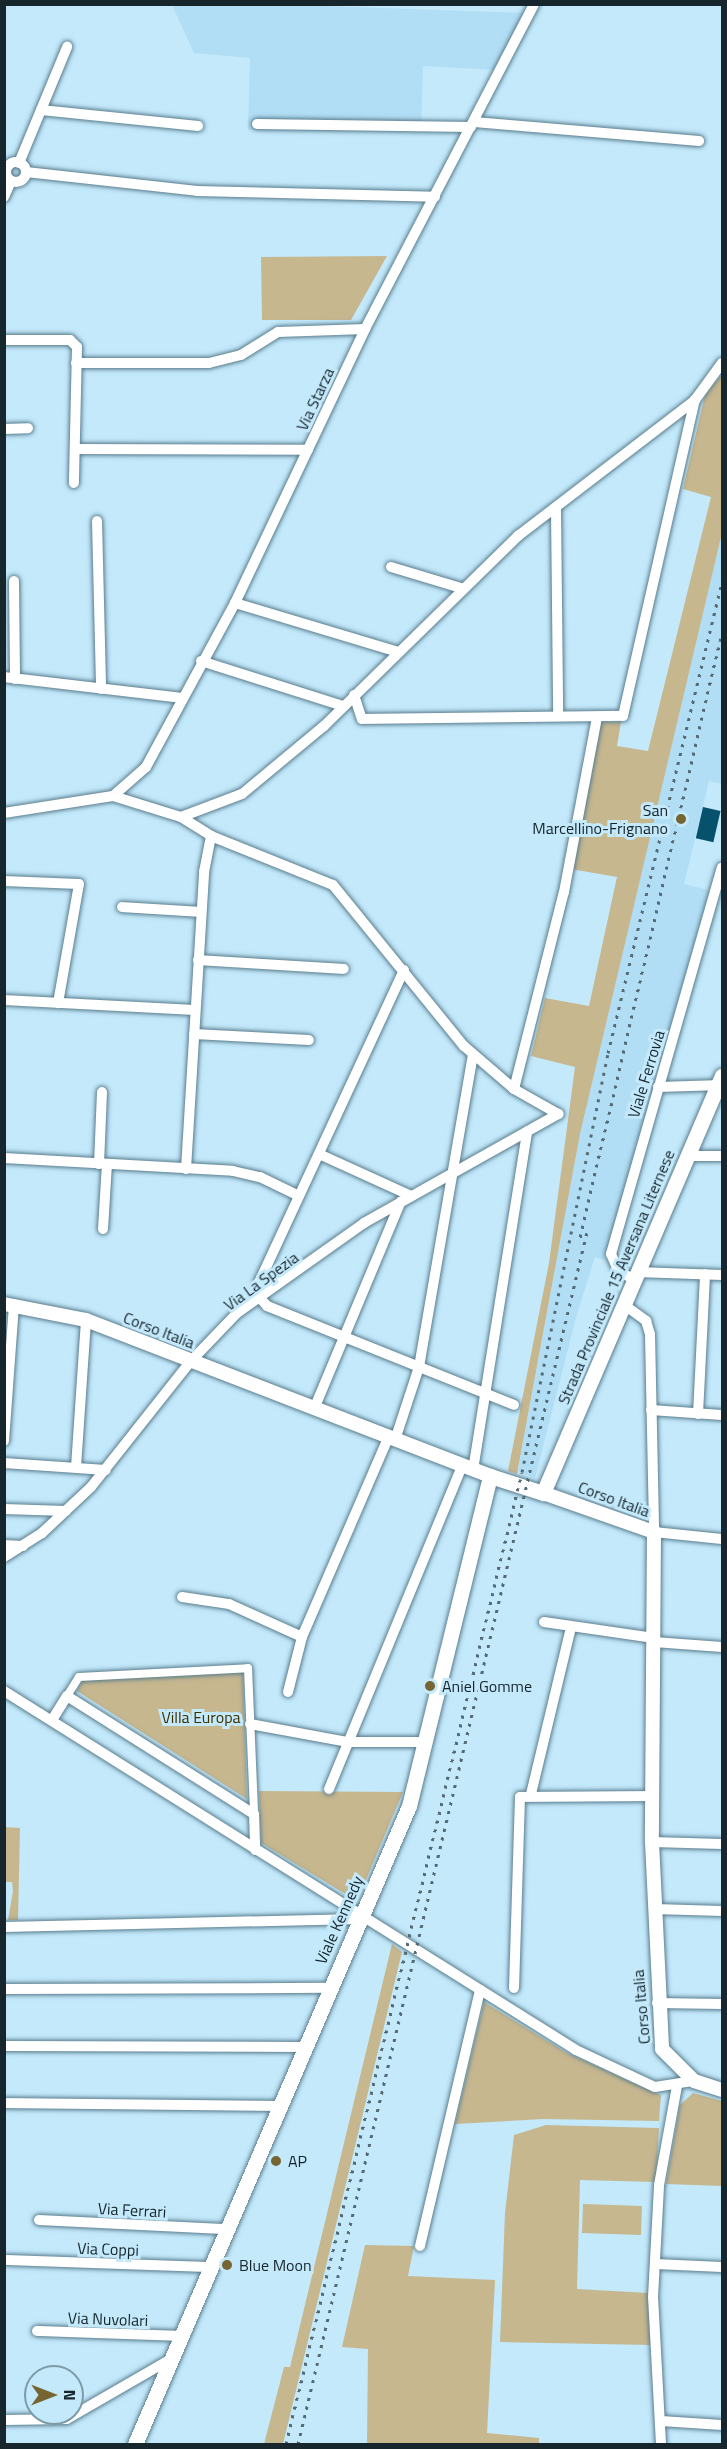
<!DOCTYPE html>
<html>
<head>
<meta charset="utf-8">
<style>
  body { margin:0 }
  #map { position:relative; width:727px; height:2449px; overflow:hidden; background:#c3e9fb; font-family:"Titillium Web",sans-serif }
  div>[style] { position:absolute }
  .built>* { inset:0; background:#b1def5 }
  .green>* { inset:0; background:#c6b78f; transform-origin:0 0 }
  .building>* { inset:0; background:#06526d; transform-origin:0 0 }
  .roads { filter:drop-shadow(0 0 2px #5a7d8d) drop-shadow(0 0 2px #5a7d8d) }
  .pedestrian>* { height:8px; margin:-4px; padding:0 4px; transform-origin:4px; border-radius:4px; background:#fff }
  .minor>* { height:10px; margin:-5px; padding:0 5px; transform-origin:5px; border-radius:5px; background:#fff }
  .minor>.ring { margin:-5px; padding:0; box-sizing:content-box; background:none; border:10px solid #fff; border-radius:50% }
  .tertiary>* { height:14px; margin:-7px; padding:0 7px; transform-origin:7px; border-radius:7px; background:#fff }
  .secondary>* { height:15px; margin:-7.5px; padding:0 7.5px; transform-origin:7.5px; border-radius:7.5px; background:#fff }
  .rail>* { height:3px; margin-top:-1.5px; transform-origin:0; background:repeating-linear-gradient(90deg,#546b76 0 3px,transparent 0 9px) }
  .dots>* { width:16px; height:16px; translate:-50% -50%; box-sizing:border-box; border:3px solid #c3e9fb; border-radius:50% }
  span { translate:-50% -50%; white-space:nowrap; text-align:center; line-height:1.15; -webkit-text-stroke:6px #c3e9fb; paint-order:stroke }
  .street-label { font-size:16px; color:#17252c }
  .poi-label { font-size:16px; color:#17252c }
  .right { translate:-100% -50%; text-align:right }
  .left { translate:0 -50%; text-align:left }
  .park-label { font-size:16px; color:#3f3000 }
  .frame { position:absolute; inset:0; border:6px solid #17252c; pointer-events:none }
  .north { position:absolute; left:24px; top:2365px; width:60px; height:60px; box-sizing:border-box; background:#c3e9fb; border:2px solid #7e9ba8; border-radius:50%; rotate:90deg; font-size:16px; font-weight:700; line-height:24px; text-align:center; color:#17252c }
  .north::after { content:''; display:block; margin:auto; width:21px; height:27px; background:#766432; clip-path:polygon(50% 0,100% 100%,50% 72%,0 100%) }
</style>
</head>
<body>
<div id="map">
  <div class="built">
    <i style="clip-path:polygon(172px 5px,297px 5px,525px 13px,497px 70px,423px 66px,421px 131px,248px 130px,250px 58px,194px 53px)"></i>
    <i style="clip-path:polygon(722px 533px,722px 784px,709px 781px,684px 884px,712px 891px,604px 1260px,595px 1257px,577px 1314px,535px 1478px,518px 1471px,580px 1134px)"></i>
  </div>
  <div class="green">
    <i style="clip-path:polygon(387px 256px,351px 320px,262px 320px,261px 257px)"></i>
    <i style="clip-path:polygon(722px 374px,722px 533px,580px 1134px,517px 1474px,508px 1471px,549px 1263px,575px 1067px,531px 1056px,545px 998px,589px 1006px,617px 877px,571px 869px,599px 722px,621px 722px,617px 746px,648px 751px,711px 497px,683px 489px,705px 395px)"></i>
    <i style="clip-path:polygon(243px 1672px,247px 1799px,77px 1691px,83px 1680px)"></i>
    <i style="clip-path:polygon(259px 1791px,403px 1792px,357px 1901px,261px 1843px)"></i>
    <i style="clip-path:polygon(5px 1827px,20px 1828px,18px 1920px,8px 1920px,13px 1891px,12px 1882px,5px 1882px)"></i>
    <i style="clip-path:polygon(392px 1944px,402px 1952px,283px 2444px,264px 2444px,284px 2367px,290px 2367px)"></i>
    <i style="clip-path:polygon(484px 2002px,567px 2053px,661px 2095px,659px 2121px,543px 2119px,455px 2124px)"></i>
    <i style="clip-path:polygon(693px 2093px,722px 2101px,722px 2186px,666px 2184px,680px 2105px)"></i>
    <i style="clip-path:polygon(546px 2125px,659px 2128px,656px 2182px,580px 2180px,577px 2289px,648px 2293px,652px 2345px,500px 2342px,505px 2213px,514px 2135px)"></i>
    <i style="left:583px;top:2204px;width:59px;height:29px;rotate:2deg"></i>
    <i style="clip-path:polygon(365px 2245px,414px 2246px,408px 2276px,495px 2280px,487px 2433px,539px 2438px,539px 2444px,367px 2444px,368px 2349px,342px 2347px)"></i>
  </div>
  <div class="building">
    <i style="left:703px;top:807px;width:18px;height:32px;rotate:13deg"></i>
  </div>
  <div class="roads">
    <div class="pedestrian">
      <i style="left:67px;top:1696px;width:22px;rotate:-58deg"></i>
      <i style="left:79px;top:1677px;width:169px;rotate:-3deg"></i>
      <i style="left:248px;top:1668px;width:146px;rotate:87.6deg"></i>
    </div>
    <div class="minor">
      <i style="left:41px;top:110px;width:158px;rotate:5.8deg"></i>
      <i style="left:474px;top:122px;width:226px;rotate:4.8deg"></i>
      <i style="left:257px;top:124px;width:214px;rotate:0.8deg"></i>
      <i class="ring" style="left:6px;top:162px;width:10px;height:10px"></i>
      <i style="left:19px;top:163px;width:126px;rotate:-67.5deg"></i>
      <i style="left:26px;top:172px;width:172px;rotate:6.3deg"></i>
      <i style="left:197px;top:191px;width:238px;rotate:1.4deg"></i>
      <i style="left:4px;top:197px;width:17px;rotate:-66deg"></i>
      <i style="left:4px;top:340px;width:66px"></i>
      <i style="left:70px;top:340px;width:10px;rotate:45deg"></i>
      <i style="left:77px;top:347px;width:136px;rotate:91.3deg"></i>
      <i style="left:76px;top:363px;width:133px"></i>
      <i style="left:209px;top:363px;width:33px;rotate:-14deg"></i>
      <i style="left:241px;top:355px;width:44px;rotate:-31.9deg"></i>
      <i style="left:278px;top:332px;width:87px;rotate:-2deg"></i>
      <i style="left:4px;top:429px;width:24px;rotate:-2deg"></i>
      <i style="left:75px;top:449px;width:233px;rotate:0.2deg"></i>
      <i style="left:556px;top:508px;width:208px;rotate:89.4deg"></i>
      <i style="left:97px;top:521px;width:168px;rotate:88.6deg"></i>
      <i style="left:391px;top:567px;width:73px;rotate:16.7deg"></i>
      <i style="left:14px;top:581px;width:98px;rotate:89.4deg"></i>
      <i style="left:235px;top:603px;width:170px;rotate:16.7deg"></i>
      <i style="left:201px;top:661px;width:149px;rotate:17.6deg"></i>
      <i style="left:4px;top:677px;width:179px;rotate:6.7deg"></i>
      <i style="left:354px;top:695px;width:25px;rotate:72deg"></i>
      <i style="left:362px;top:719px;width:261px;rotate:-0.7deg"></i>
      <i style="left:623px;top:716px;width:324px;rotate:-77.2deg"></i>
      <i style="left:113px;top:796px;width:44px;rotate:-41.3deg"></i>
      <i style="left:146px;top:767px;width:187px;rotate:-61.5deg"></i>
      <i style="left:235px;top:603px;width:303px;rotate:-64.6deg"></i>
      <i style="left:365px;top:329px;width:366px;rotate:-62.5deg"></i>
      <i style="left:4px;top:813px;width:110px;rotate:-8.9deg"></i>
      <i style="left:113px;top:796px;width:71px;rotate:17.2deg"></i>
      <i style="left:181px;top:817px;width:65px;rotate:-20.7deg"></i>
      <i style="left:242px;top:794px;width:107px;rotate:-39.7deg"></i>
      <i style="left:324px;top:726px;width:272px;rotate:-44.4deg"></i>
      <i style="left:518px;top:536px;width:223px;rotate:-37.5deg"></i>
      <i style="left:695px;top:400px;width:46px;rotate:-53.9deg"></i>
      <i style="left:181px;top:817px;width:36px;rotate:32deg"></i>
      <i style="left:211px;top:836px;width:131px;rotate:21.9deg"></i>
      <i style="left:333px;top:885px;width:208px;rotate:50.9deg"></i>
      <i style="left:464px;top:1046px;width:66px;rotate:40.7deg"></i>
      <i style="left:514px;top:1089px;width:51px;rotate:29.6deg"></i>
      <i style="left:4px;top:881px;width:75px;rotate:2.3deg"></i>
      <i style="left:79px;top:884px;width:121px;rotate:100deg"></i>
      <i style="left:122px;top:907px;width:79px;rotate:3.6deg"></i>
      <i style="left:198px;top:960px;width:146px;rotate:3.5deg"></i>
      <i style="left:404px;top:970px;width:344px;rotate:114.9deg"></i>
      <i style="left:259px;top:1282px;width:15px;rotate:90deg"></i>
      <i style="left:259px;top:1297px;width:12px;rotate:48deg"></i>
      <i style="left:267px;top:1306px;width:266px;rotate:21.8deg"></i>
      <i style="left:4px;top:1000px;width:191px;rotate:3deg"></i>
      <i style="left:194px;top:1034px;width:115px;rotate:3deg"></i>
      <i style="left:658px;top:1087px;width:64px;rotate:-1.8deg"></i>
      <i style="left:514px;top:1089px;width:203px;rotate:-75.8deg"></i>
      <i style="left:564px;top:892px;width:178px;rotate:-79.3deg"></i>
      <i style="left:319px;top:1154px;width:99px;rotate:24.5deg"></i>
      <i style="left:687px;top:1156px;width:35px"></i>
      <i style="left:4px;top:1158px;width:229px;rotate:3.2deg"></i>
      <i style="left:233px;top:1171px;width:28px;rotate:13deg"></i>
      <i style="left:260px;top:1177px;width:43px;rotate:26deg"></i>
      <i style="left:99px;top:1164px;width:72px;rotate:-87.6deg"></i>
      <i style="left:186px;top:1169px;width:298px;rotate:-86.5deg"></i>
      <i style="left:204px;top:872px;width:37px;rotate:-79deg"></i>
      <i style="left:103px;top:1229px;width:65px;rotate:-86.5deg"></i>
      <i style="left:637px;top:1272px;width:85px;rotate:2deg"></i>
      <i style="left:634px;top:1279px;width:17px;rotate:-155deg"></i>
      <i style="left:619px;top:1272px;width:20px;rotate:-114deg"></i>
      <i style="left:611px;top:1254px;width:402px;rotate:-74deg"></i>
      <i style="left:623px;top:1304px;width:29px;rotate:36deg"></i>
      <i style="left:646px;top:1321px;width:14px;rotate:73deg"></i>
      <i style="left:650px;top:1334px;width:198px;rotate:88.8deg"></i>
      <i style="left:654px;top:1532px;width:68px;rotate:5.9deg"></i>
      <i style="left:314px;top:1409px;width:225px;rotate:-67.3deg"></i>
      <i style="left:651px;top:1410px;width:71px;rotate:4deg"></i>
      <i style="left:698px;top:1414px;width:140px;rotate:-87.1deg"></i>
      <i style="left:395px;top:1440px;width:77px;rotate:-71.8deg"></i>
      <i style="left:419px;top:1367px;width:317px;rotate:-80.2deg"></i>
      <i style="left:4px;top:1441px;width:137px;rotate:-85.8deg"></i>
      <i style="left:4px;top:1463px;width:102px;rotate:3.9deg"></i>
      <i style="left:76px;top:1467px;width:147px;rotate:-86.1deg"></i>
      <i style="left:473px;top:1470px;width:343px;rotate:-80.9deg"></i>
      <i style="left:4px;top:1509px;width:62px;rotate:1.8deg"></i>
      <i style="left:4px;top:1545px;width:19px;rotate:3deg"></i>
      <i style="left:4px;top:1557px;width:45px;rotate:-32.3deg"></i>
      <i style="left:42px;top:1533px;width:67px;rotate:-43.2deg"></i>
      <i style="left:91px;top:1487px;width:161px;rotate:-51.6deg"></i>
      <i style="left:191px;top:1361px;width:66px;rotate:-46.2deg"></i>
      <i style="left:237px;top:1313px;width:156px;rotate:-35.3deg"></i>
      <i style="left:364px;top:1223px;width:223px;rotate:-29.3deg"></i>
      <i style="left:182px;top:1597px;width:48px;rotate:8.5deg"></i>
      <i style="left:229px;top:1604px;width:80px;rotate:24.3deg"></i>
      <i style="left:544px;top:1622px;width:111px;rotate:8.3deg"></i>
      <i style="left:654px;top:1642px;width:68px;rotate:4.2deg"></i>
      <i style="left:4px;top:1691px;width:675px;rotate:32.11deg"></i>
      <i style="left:576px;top:2050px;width:87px;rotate:25.1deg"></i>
      <i style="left:655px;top:2087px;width:39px;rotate:-9deg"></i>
      <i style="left:288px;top:1692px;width:57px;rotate:-75.7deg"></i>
      <i style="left:302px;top:1637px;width:217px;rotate:-66.6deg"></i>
      <i style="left:52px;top:1720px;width:28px;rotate:-58deg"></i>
      <i style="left:67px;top:1696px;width:221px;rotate:32.3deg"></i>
      <i style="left:254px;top:1814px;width:36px;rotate:88deg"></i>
      <i style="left:250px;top:1724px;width:100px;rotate:10.4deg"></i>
      <i style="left:348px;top:1742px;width:79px"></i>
      <i style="left:329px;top:1789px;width:349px;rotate:-67.6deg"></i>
      <i style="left:531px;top:1794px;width:172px;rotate:-76.5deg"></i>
      <i style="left:652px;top:1842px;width:70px;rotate:1.6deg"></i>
      <i style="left:654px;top:1909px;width:68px;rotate:1.7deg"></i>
      <i style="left:4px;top:1927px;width:355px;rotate:-1.3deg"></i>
      <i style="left:514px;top:1988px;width:191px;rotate:-88.2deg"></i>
      <i style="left:520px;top:1797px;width:132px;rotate:-0.4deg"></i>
      <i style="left:4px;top:1989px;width:325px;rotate:-0.2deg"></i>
      <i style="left:657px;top:2003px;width:65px;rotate:0.9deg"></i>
      <i style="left:4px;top:2046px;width:299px;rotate:0.2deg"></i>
      <i style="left:4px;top:2103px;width:274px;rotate:0.6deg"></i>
      <i style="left:39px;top:2220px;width:184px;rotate:2.8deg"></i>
      <i style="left:420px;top:2246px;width:263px;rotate:-76.8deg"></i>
      <i style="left:7px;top:2260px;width:201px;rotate:2deg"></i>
      <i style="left:655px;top:2264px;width:67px;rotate:2.6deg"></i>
      <i style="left:37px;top:2331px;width:141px;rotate:2deg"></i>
      <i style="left:4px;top:2420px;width:63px;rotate:-0.9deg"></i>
      <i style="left:67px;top:2419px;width:118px;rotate:-30deg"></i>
      <i style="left:661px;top:2421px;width:61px;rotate:3.8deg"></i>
      <i style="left:661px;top:2444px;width:147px;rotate:-93.1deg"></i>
      <i style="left:653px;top:2297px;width:112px;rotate:-86.9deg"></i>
      <i style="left:659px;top:2185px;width:101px;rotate:-79.7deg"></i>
    </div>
    <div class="tertiary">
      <i style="left:4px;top:1304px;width:84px;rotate:11deg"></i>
      <i style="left:86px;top:1320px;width:433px;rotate:21.1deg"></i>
      <i style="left:543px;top:1493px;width:118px;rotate:19.4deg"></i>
      <i style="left:654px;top:1532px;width:310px;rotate:90.4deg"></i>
      <i style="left:652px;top:1842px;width:207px;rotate:87.2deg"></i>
      <i style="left:662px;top:2049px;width:45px;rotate:45deg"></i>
      <i style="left:694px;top:2081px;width:29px;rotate:18deg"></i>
    </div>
    <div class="secondary">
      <i style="left:135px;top:2444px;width:694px;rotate:-66.76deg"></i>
      <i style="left:409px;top:1806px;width:340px;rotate:-76.2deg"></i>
      <i style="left:490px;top:1476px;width:56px;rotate:17.8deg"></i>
      <i style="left:543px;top:1493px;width:454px;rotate:-66.8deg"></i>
    </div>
  </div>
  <div class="rail">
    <i style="left:580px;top:1237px;width:621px;rotate:-76.79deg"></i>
    <i style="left:286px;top:2444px;width:1000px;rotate:-76.35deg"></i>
    <i style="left:522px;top:1472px;width:428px;rotate:-78.4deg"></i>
    <i style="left:608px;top:1053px;width:487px;rotate:-76.4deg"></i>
    <i style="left:298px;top:2444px;width:1250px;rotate:-76.59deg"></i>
  </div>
  <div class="dots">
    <i style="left:681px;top:819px;background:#766432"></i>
    <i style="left:430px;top:1686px;background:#766432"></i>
    <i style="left:276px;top:2161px;background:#766432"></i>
    <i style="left:227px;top:2265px;background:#766432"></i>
  </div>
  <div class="street-label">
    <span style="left:315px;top:399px;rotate:-65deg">Via Starza</span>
    <span style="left:646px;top:1074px;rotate:-73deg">Viale Ferrovia</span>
    <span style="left:616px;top:1277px;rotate:-67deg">Strada Provinciale 15 Aversana Liternese</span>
    <span style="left:261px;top:1281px;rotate:-36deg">Via La Spezia</span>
    <span style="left:159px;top:1330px;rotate:21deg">Corso Italia</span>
    <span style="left:614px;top:1499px;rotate:20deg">Corso Italia</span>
    <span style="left:339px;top:1920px;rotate:-66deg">Viale Kennedy</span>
    <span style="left:641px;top:2007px;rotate:-95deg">Corso Italia</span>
    <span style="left:132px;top:2210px;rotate:3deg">Via Ferrari</span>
    <span style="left:108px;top:2249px;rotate:2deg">Via Coppi</span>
    <span style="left:108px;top:2319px;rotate:2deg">Via Nuvolari</span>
  </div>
  <div class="poi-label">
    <span class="right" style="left:668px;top:819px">San<br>Marcellino-Frignano</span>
    <span class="left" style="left:442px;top:1686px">Aniel Gomme</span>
    <span class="left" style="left:288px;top:2161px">AP</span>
    <span class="left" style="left:239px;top:2265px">Blue Moon</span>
  </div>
  <div class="park-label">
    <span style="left:201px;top:1717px">Villa Europa</span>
  </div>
  <div class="frame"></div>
  <div class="north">N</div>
</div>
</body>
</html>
